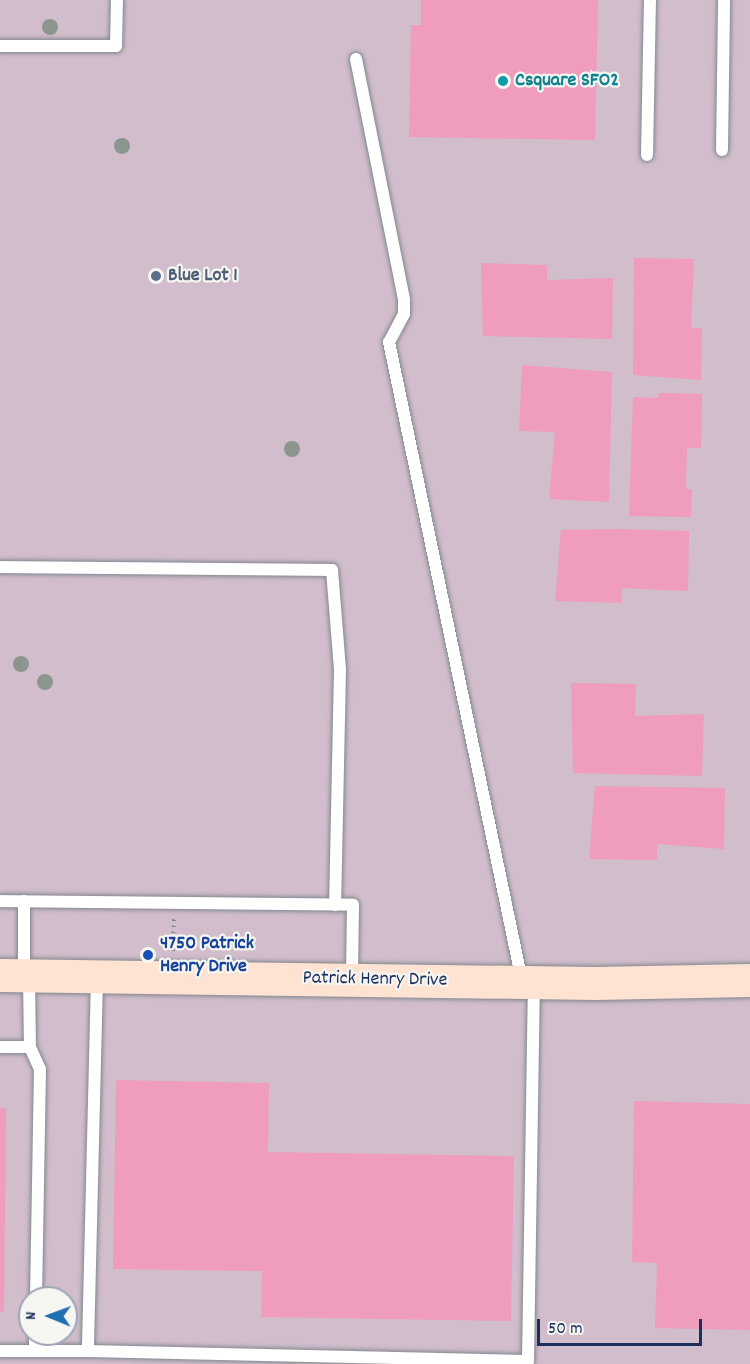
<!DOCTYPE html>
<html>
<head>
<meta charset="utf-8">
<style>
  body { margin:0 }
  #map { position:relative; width:750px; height:1364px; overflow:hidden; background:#e8e1c0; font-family:Dekko,sans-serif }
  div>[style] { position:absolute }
  .industrial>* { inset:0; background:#d1bdcb }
  .building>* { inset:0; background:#f09cbd }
  .path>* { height:4px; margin-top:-2px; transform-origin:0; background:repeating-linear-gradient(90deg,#82888f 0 1.5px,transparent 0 6px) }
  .roads { filter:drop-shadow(0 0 2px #82888f) drop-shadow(0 0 2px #82888f) }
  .lane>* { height:12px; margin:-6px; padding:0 6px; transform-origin:6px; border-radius:6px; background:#fff }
  .secondary>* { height:33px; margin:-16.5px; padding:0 16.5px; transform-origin:16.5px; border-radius:16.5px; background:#fee3d2 }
  .trees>* { width:16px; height:16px; margin:-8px; border-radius:50%; background:#8c968f }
  .dots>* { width:16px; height:16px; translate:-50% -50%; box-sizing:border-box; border:3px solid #f6f6f2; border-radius:50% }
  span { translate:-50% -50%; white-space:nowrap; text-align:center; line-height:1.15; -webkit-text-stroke:4.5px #f6f6f2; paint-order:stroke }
  .culture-label { font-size:20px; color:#0d838f; font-weight:700 }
  .left { translate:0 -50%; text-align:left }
  .service-label { font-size:20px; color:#4e5e75; font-weight:700 }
  .transit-label { font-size:20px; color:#164399; font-weight:700 }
  .street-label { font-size:20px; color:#1b2f5e }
  .north { position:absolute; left:18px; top:1286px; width:60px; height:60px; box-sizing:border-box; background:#f6f6f2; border:2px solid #9ea6b7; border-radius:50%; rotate:271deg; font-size:16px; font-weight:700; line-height:24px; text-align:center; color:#1b2f5e }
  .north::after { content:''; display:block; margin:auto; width:21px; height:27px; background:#1f6fb2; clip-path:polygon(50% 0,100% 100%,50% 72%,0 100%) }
  .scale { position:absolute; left:537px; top:1319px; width:165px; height:27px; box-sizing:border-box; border:3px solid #1b2f5e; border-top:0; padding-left:8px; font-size:18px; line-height:21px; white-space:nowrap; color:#1b2f5e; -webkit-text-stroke:4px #f6f6f2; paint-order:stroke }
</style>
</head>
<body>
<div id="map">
  <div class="industrial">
    <i style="clip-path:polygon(evenodd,0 0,750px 0,750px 1364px,0 1364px,0 0,30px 1298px,66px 1298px,66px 1334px,30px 1334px,30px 1298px)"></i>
  </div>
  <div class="building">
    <i style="clip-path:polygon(421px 0,598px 0,595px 140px,409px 137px,411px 25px,421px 25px)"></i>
    <i style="clip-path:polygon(634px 258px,694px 259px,691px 328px,702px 328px,701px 380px,633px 375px)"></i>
    <i style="clip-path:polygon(481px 263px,547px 265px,547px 280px,613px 278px,612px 339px,483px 336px)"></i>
    <i style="clip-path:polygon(522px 365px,612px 372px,609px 502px,549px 499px,555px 432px,519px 431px)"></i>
    <i style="clip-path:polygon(659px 393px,702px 394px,701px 448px,687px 448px,686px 489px,692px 489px,691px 517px,629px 516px,633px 397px,658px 398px)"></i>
    <i style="clip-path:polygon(620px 529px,689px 531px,688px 591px,622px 588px,621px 603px,555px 601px,561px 530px)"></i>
    <i style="clip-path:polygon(571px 683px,636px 684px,635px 716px,704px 714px,702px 776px,573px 773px)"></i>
    <i style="clip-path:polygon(595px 786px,725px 788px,724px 849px,657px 844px,657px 860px,589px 859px)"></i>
    <i style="clip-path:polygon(116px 1080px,269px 1083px,268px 1152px,514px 1156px,511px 1321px,261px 1317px,262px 1271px,113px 1269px)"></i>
    <i style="clip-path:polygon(634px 1101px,750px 1104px,750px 1330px,655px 1328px,657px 1263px,632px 1262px)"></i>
    <i style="clip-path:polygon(0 1108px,6px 1108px,4px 1312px,0 1312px)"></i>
  </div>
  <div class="path">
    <i style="left:173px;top:951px;width:32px;rotate:-88deg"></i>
  </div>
  <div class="roads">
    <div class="lane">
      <i style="left:0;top:46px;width:116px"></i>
      <i style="left:116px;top:46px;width:46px;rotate:-88.8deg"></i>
      <i style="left:356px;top:59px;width:246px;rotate:78.7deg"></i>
      <i style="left:404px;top:300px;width:14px;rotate:90deg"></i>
      <i style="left:404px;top:314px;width:32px;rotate:118deg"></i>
      <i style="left:389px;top:342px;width:653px;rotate:78.24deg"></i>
      <i style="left:722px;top:150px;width:150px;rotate:-89.2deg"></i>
      <i style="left:647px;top:155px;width:155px;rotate:-88.9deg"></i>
      <i style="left:0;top:567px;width:332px;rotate:0.5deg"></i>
      <i style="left:332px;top:570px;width:100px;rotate:85.4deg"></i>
      <i style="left:340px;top:670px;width:235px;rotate:91.2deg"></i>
      <i style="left:0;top:901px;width:353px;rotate:0.6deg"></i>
      <i style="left:353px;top:905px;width:74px;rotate:90.8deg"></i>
      <i style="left:24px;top:974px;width:73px;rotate:-90deg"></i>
      <i style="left:29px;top:977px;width:70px;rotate:89.2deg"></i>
      <i style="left:97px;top:978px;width:373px;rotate:91.4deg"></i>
      <i style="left:88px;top:1351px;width:440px;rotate:1.3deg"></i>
      <i style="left:528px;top:1361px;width:378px;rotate:-89.1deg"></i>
      <i style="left:0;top:1047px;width:30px"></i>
      <i style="left:30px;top:1047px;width:24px;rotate:66deg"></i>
      <i style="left:40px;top:1069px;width:229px;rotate:91deg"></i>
      <i style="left:0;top:1351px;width:88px"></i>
      <i style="left:35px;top:1351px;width:17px;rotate:-90deg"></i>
    </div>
    <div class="secondary">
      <i style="left:0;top:975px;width:594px;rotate:0.77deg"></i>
      <i style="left:594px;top:983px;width:156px;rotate:-1.1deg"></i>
    </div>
  </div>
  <div class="trees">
    <i style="left:50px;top:27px"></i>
    <i style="left:122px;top:146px"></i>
    <i style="left:292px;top:449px"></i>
    <i style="left:21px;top:664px"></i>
    <i style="left:45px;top:682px"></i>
  </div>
  <div class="dots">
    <i style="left:503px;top:81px;background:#0f9aa8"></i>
    <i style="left:156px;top:276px;background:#5c6f8a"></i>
    <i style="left:148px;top:955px;background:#1a4fb4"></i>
  </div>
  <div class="culture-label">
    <span class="left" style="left:515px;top:81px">Csquare SFO2</span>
  </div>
  <div class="service-label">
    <span class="left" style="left:168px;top:276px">Blue Lot 1</span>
  </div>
  <div class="transit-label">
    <span class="left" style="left:160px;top:956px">4750 Patrick<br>Henry Drive</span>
  </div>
  <div class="street-label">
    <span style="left:375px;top:980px;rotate:1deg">Patrick Henry Drive</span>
  </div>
  <div class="north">N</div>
  <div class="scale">50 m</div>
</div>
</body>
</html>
